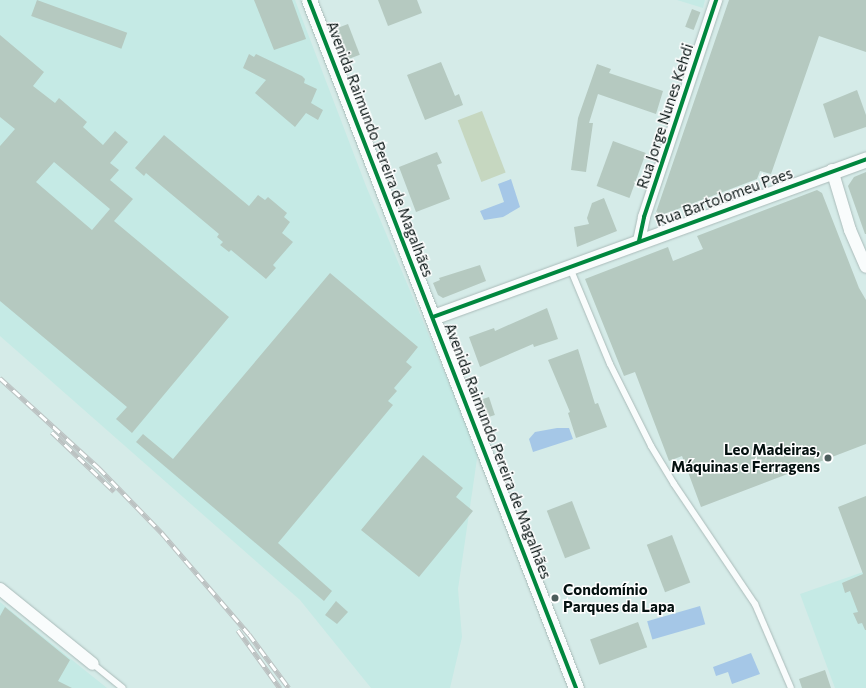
<!DOCTYPE html>
<html>
<head>
<meta charset="utf-8">
<style>
  body { margin:0 }
  #map { position:relative; width:866px; height:688px; overflow:hidden; background:#d5ebe8; font-family:Commissioner,sans-serif }
  div>[style] { position:absolute }
  .built>* { inset:0; background:#c5eae5 }
  .green>* { inset:0; background:#c6d7c0; transform-origin:0 0 }
  .water>* { inset:0; background:#a5c7e7; transform-origin:0 0 }
  .building>* { inset:0; background:#b5c9c0; transform-origin:0 0 }
  .roads { filter:drop-shadow(0 0 1px #aabbb9) drop-shadow(0 0 1px #aabbb9) }
  .service>* { height:6px; margin:-3px; padding:0 3px; transform-origin:3px; border-radius:3px; background:#f9fcfc }
  .minor>* { height:12px; margin:-6px; padding:0 6px; transform-origin:6px; border-radius:6px; background:#f9fcfc }
  .tertiary>* { height:15px; margin:-7.5px; padding:0 7.5px; transform-origin:7.5px; border-radius:7.5px; background:#f9fcfc }
  .rail>* { height:4.5px; margin-top:-2.25px; transform-origin:0; background:repeating-linear-gradient(90deg,#fff 0 9px,#bcc2c2 0 18px); box-sizing:border-box; border-block:1px solid #bcc2c2 }
  .cycleway>* { height:4px; margin:-2px; padding:0 2px; transform-origin:2px; border-radius:2px; background:#00873e }
  .dots>* { width:11px; height:11px; translate:-50% -50%; box-sizing:border-box; border:2px solid #fff; border-radius:50% }
  span { translate:-50% -50%; white-space:nowrap; text-align:center; line-height:1.15; -webkit-text-stroke:3px #fff; paint-order:stroke }
  .street-label { font-size:15px; color:#041110 }
  .poi-label { font-size:15px; color:#041110; font-weight:700 }
  .right { translate:-100% -50%; text-align:right }
  .left { translate:0 -50%; text-align:left }
</style>
</head>
<body>
<div id="map">
  <div class="built">
    <i style="clip-path:polygon(0 0,295px 0,366px 186px,478px 452px,458px 589px,462px 637px,450px 688px,371px 688px,300px 600px,0 336px)"></i>
    <i style="clip-path:polygon(677px 0,705px 0,703px 8px)"></i>
    <i style="clip-path:polygon(866px 571px,866px 688px,835px 688px,800px 594px)"></i>
    <i style="clip-path:polygon(0 602px,92px 676px,107px 688px,0 688px)"></i>
  </div>
  <div class="green">
    <i style="left:482px;top:111px;width:66px;height:26px;rotate:69deg"></i>
  </div>
  <div class="water">
    <i style="clip-path:polygon(511px 179px,520px 207px,503px 217px,484px 220px,480px 211px,504px 202px,498px 184px)"></i>
    <i style="clip-path:polygon(557px 428px,569px 428px,573px 439px,533px 452px,529px 439px,535px 432px)"></i>
    <i style="left:700px;top:606px;width:19px;height:55px;rotate:74deg"></i>
    <i style="clip-path:polygon(751px 653px,760px 674px,732px 684px,728px 672px,716px 676px,713px 667px)"></i>
  </div>
  <div class="building">
    <i style="left:37px;top:0;width:96px;height:17px;rotate:20deg"></i>
    <i style="clip-path:polygon(254px 0,292px 0,306px 39px,274px 50px)"></i>
    <i style="clip-path:polygon(378px 0,417px 0,422px 13px,388px 26px)"></i>
    <i style="clip-path:polygon(729px 0,866px 0,866px 52px,819px 36px,771px 174px,760px 171px,757px 179px,654px 218px)"></i>
    <i style="left:692px;top:9px;width:9px;height:19px;rotate:21deg"></i>
    <i style="left:348px;top:24px;width:33px;height:14px;rotate:69deg"></i>
    <i style="clip-path:polygon(evenodd,0 35px,44px 72px,33px 86px,55px 103px,59px 98px,87px 122px,83px 127px,103px 145px,115px 131px,128px 142px,110px 163px,119px 170px,110px 180px,133px 199px,114px 221px,229px 317px,132px 433px,116px 419px,127px 407px,0 301px,0 146px,15px 129px,0 117px,0 35px,54px 162px,110px 209px,92px 230px,36px 182px,54px 162px)"></i>
    <i style="clip-path:polygon(249px 54px,254px 57px,256px 54px,302px 76px,305px 79px,304px 83px,317px 89px,311px 103px,323px 110px,318px 120px,306px 113px,295px 127px,255px 93px,266px 80px,243px 68px)"></i>
    <i style="clip-path:polygon(441px 62px,455px 96px,459px 94px,463px 105px,425px 120px,407px 75px)"></i>
    <i style="clip-path:polygon(597px 64px,611px 69px,609px 73px,663px 91px,656px 114px,598px 94px,589px 123px,593px 123px,586px 172px,571px 170px,578px 118px)"></i>
    <i style="clip-path:polygon(857px 90px,866px 115px,866px 127px,834px 138px,823px 104px)"></i>
    <i style="clip-path:polygon(164px 135px,249px 206px,258px 195px,265px 200px,268px 197px,287px 213px,284px 217px,290px 222px,282px 233px,293px 242px,273px 265px,276px 268px,266px 279px,231px 250px,229px 252px,220px 245px,223px 242px,217px 237px,219px 234px,146px 173px,144px 176px,135px 168px)"></i>
    <i style="left:613px;top:141px;width:35px;height:48px;rotate:20deg"></i>
    <i style="clip-path:polygon(437px 152px,442px 163px,437px 165px,450px 199px,416px 212px,399px 167px)"></i>
    <i style="clip-path:polygon(866px 172px,866px 234px,865px 234px,848px 186px,854px 177px)"></i>
    <i style="clip-path:polygon(817px 190px,822px 193px,859px 288px,866px 300px,866px 444px,701px 507px,682px 456px,669px 461px,635px 372px,624px 376px,585px 279px,668px 247px,673px 261px,703px 249px,697px 236px)"></i>
    <i style="clip-path:polygon(604px 198px,617px 231px,577px 247px,574px 227px,589px 224px,587px 218px,592px 203px)"></i>
    <i style="clip-path:polygon(480px 265px,486px 281px,443px 298px,438px 295px,433px 283px,440px 280px,439px 278px)"></i>
    <i style="clip-path:polygon(330px 273px,418px 347px,406px 362px,412px 367px,394px 388px,397px 391px,388px 401px,393px 405px,278px 543px,332px 591px,324px 601px,136px 442px,143px 434px,173px 459px)"></i>
    <i style="clip-path:polygon(547px 308px,558px 339px,534px 347px,533px 344px,480px 367px,469px 337px,494px 328px,495px 331px)"></i>
    <i style="clip-path:polygon(578px 349px,595px 404px,598px 403px,607px 427px,576px 438px,568px 413px,570px 412px,548px 360px)"></i>
    <i style="left:489px;top:397px;width:19px;height:12px;rotate:72deg"></i>
    <i style="clip-path:polygon(423px 455px,463px 488px,456px 497px,473px 511px,419px 577px,361px 530px)"></i>
    <i style="clip-path:polygon(866px 496px,866px 630px,865px 630px,862px 623px,858px 624px,853px 613px,858px 612px,850px 591px,845px 593px,842px 583px,863px 574px,838px 507px)"></i>
    <i style="left:572px;top:501px;width:51px;height:27px;rotate:69deg"></i>
    <i style="left:672px;top:535px;width:51px;height:27px;rotate:69deg"></i>
    <i style="clip-path:polygon(336px 601px,348px 612px,337px 624px,325px 615px)"></i>
    <i style="clip-path:polygon(5px 607px,70px 660px,58px 681px,72px 688px,0 688px,0 616px)"></i>
    <i style="left:638px;top:622px;width:27px;height:51px;rotate:70deg"></i>
    <i style="clip-path:polygon(825px 670px,831px 688px,802px 688px,799px 679px)"></i>
  </div>
  <div class="roads">
    <div class="service">
      <i style="left:570px;top:268px;width:104px;rotate:67.4deg"></i>
      <i style="left:610px;top:364px;width:92px;rotate:63.4deg"></i>
      <i style="left:651px;top:446px;width:44px;rotate:58.8deg"></i>
      <i style="left:674px;top:484px;width:145px;rotate:56deg"></i>
      <i style="left:755px;top:604px;width:91px;rotate:66.8deg"></i>
      <i style="left:93px;top:664px;width:38px;rotate:39deg"></i>
    </div>
    <div class="minor">
      <i style="left:832px;top:170px;width:63px;rotate:73.3deg"></i>
      <i style="left:850px;top:230px;width:40px;rotate:66.6deg"></i>
      <i style="left:639px;top:241px;width:25px;rotate:-78deg"></i>
      <i style="left:644px;top:217px;width:229px;rotate:-71.6deg"></i>
      <i style="left:0;top:589px;width:119px;rotate:38.9deg"></i>
    </div>
    <div class="tertiary">
      <i style="left:309px;top:0;width:738px;rotate:68.79deg"></i>
      <i style="left:433px;top:317px;width:461px;rotate:-20deg"></i>
    </div>
  </div>
  <div class="rail">
    <i style="left:0;top:378px;width:134px;rotate:42.3deg"></i>
    <i style="left:99px;top:468px;width:91px;rotate:45.9deg"></i>
    <i style="left:162px;top:533px;width:133px;rotate:49.3deg"></i>
    <i style="left:249px;top:634px;width:67px;rotate:53.5deg"></i>
    <i style="left:52px;top:432px;width:86px;rotate:43.6deg"></i>
    <i style="left:238px;top:630px;width:72px;rotate:54.1deg"></i>
  </div>
  <div class="cycleway">
    <i style="left:309px;top:0;width:738px;rotate:68.79deg"></i>
    <i style="left:639px;top:241px;width:25px;rotate:-78deg"></i>
    <i style="left:644px;top:217px;width:229px;rotate:-71.6deg"></i>
    <i style="left:433px;top:317px;width:461px;rotate:-20deg"></i>
  </div>
  <div class="dots">
    <i style="left:828px;top:458px;background:#4d5d5c"></i>
    <i style="left:555px;top:598px;background:#4d5d5c"></i>
  </div>
  <div class="street-label">
    <span style="left:665px;top:116px;rotate:-72deg">Rua Jorge Nunes Kehdi</span>
    <span style="left:380px;top:149px;rotate:69deg">Avenida Raimundo Pereira de Magalhães</span>
    <span style="left:724px;top:197px;rotate:-20deg">Rua Bartolomeu Paes</span>
    <span style="left:498px;top:451px;rotate:69deg">Avenida Raimundo Pereira de Magalhães</span>
  </div>
  <div class="poi-label">
    <span class="right" style="left:820px;top:458px">Leo Madeiras,<br>Máquinas e Ferragens</span>
    <span class="left" style="left:563px;top:598px">Condomínio<br>Parques da Lapa</span>
  </div>
</div>
</body>
</html>
